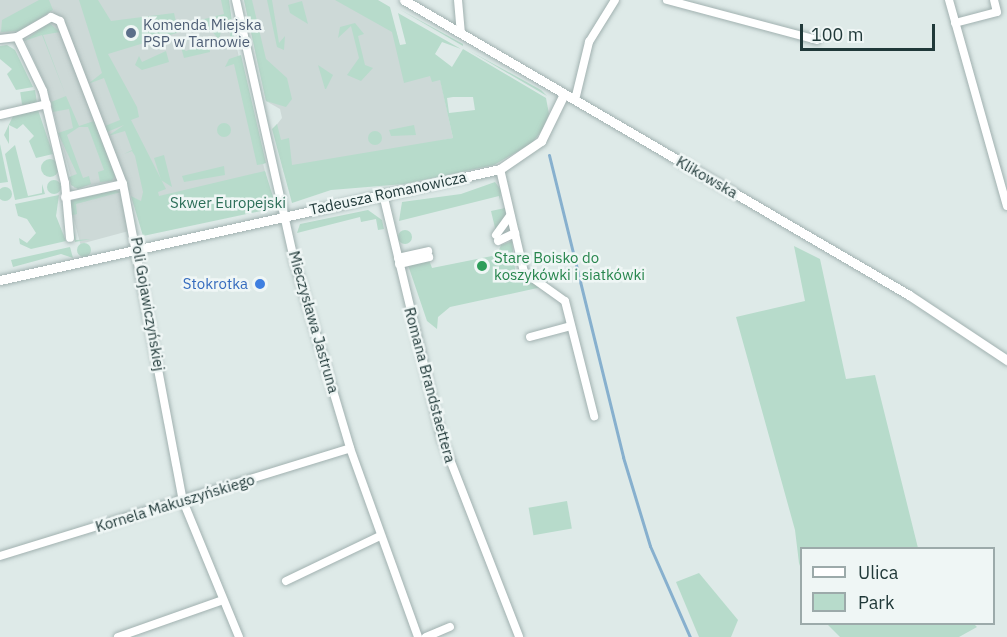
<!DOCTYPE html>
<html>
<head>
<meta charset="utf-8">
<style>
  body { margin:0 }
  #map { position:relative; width:1007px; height:637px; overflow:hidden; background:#deeae8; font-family:"IBM Plex Sans",sans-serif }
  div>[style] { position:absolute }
  .built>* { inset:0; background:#cdd9d7; transform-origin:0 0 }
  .green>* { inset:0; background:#b7dbcb; transform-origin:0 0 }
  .round { border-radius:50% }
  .stream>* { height:3px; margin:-1.5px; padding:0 1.5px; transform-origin:1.5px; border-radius:1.5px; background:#87b0ce }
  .roads { filter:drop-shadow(0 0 2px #a1b1b0) drop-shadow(0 0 2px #a1b1b0) }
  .minor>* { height:8px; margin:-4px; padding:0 4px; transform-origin:4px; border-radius:4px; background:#fff }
  .tertiary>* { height:9px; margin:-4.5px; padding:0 4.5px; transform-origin:4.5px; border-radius:4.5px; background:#fff }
  .dots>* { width:16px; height:16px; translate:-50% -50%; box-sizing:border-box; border:3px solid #eff6f5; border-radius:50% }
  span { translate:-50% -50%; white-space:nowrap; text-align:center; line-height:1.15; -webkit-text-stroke:5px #eff6f5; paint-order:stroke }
  .service-label { font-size:15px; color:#4e5e75 }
  .left { translate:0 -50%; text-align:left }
  .street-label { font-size:15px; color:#203939 }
  .park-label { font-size:15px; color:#2c6e58 }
  .leisure-label { font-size:15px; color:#27864d }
  .shop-label { font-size:15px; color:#366cbe }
  .right { translate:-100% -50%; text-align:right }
  .legend { position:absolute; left:800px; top:547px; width:195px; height:78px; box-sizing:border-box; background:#eff6f5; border:2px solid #9caaaa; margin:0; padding:8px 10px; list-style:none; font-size:18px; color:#203939 }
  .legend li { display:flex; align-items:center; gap:12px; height:30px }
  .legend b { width:30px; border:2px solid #9caaaa }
  .scale { position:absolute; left:800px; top:24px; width:135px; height:27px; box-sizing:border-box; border:3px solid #203939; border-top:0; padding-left:8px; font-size:18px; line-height:21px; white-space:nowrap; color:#203939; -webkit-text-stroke:4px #eff6f5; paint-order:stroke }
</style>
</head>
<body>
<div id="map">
  <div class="built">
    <i style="clip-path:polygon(0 0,226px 0,266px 176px,134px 205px,126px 183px,120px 180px,74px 188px,47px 89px,23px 36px,0 35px)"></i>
    <i style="clip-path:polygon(244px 0,343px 0,396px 31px,408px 77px,438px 69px,453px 138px,284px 173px,274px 128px,282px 118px,280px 109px,266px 101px)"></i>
    <i style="left:120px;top:191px;width:41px;height:52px;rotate:75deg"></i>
  </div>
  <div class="green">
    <i style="clip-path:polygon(39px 0,49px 0,53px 10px,19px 31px,1px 32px,2px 20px)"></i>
    <i style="clip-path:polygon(79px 0,98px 0,111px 21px,174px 13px,177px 26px,224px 14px,221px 0,229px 0,235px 43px,229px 44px,231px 29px,221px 31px,219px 40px,212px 31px,180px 32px,108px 54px,137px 107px,139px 117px,131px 120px,166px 189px,158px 192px,159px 196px,265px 171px,274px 200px,270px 209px,143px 236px,131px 196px,141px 201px,143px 192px,135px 156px,132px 151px,124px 154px,132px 150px,125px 131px,108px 136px,124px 125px,107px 132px,105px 126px,120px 120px,104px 78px,88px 84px,102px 73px)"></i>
    <i style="clip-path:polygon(244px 0,252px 0,266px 59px,287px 78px,292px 99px,286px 107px,266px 101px)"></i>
    <i style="clip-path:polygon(267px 0,272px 0,279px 43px,285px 36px,284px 50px,277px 47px)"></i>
    <i style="clip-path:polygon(evenodd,335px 0,378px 0,390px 7px,400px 45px,406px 44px,398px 13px,461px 49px,442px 42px,435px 54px,452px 67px,463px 49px,546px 98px,549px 114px,543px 129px,532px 143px,494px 165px,404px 184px,331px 190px,292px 203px,272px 129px,277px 124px,281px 140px,289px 138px,292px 165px,453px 138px,440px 80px,432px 82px,430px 76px,404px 83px,392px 32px,335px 0,453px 97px,473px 97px,475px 110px,449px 113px,447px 98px,453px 97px)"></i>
    <i style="clip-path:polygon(302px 1px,308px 24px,290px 13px,288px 5px)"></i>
    <i style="clip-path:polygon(399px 9px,463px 44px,463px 46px)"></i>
    <i style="clip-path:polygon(49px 23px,60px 32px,43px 35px,66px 96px,79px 126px,94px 121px,115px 176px,112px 181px,100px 182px,98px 172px,104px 170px,88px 127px,79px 127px,67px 135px,83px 178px,89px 176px,91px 184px,78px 189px,71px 185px,69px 177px,77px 174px,58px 133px,73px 128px,69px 109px,53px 112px,51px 102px,66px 96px,42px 35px,24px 41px)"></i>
    <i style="clip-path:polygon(355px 23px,364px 34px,358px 36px,365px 65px,373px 68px,361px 81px,347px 75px,359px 58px,351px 26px,338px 38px,340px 27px)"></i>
    <i style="clip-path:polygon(208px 42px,210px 52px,184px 58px,181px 47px,186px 51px)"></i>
    <i style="clip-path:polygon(7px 45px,15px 50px,33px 87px,16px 90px,7px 74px,12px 69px,0 59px,0 46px)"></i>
    <i style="clip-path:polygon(166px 51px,169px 62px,142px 70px,135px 65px,139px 56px,142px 62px)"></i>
    <i style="clip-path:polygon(470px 51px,541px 90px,547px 96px)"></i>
    <i style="clip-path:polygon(241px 55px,266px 163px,263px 164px,257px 165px,234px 64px,225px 67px,229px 59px)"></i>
    <i style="clip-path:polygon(318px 65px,333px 75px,326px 89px,325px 89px)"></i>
    <i style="left:35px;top:90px;width:13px;height:15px;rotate:81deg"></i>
    <i style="clip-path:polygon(38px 110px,53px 154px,36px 158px,29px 141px,34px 136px,23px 124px,17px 129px,9px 125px,9px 144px,4px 135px,13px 116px)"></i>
    <i class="round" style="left:217px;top:123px;width:14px;height:14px"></i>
    <i style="clip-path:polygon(414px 125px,416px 135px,391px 136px,389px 130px)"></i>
    <i class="round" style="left:368px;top:131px;width:14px;height:14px"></i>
    <i style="clip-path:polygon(0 144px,8px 182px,0 183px)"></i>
    <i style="clip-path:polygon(15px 145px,28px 196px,42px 193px,42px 184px,45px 194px,15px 200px,5px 154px)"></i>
    <i style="clip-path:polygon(164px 155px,172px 187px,161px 180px,154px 158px)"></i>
    <i class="round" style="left:41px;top:159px;width:18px;height:18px"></i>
    <i style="clip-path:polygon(224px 166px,225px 175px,184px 182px,182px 176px)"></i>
    <i class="round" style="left:47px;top:180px;width:14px;height:14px"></i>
    <i style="clip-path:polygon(495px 182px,501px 190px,500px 200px,499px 196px,399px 221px,402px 202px,461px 194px)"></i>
    <i class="round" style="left:-2px;top:187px;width:14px;height:14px"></i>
    <i style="clip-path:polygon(114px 190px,121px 192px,76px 204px,77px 214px,70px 216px,76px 240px,91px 239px,75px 242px,69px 216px,70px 201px)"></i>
    <i style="clip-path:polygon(59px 195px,56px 216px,66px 241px,31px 249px,20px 244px,19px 238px,27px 243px,36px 233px,27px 219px,18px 216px,15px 204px)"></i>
    <i style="clip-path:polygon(505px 208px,506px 215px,496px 232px,491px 211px)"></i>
    <i style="clip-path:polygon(368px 210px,382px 220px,384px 229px,378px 230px,376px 219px,361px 222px,360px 217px,297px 233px,300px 224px)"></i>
    <i class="round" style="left:398px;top:230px;width:14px;height:14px"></i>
    <i style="clip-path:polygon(512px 241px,516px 278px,526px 276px,542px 287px,450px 307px,438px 317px,437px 329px,427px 321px,408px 265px,429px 260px,432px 268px,497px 255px,501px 245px)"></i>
    <i class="round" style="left:77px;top:243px;width:14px;height:14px"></i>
    <i style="clip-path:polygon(794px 246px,820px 259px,846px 379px,875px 375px,918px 548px,802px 548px,801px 569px,799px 563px,795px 530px,736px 317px,805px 301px)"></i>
    <i style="clip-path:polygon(70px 247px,73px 258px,61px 254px,13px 267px,11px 260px)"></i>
    <i style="left:567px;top:501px;width:28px;height:39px;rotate:80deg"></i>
    <i style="clip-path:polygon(699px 573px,738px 620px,731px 637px,699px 637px,676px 582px)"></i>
    <i style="clip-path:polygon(827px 624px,974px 624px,977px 627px,959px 637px,840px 637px)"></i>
  </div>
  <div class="stream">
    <i style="left:549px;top:155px;width:311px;rotate:76.2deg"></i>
    <i style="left:623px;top:457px;width:93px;rotate:73.1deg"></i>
    <i style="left:650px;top:546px;width:99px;rotate:66.3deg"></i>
  </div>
  <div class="roads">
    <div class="minor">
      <i style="left:236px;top:0;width:270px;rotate:77.4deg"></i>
      <i style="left:295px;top:263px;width:193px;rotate:73.4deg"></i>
      <i style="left:350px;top:448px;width:201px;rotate:70.2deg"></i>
      <i style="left:458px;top:0;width:33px;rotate:85deg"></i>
      <i style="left:667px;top:0;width:155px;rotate:14.9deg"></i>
      <i style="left:949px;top:0;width:214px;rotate:74.3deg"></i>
      <i style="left:955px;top:23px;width:43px;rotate:-14.7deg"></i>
      <i style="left:997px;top:12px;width:12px;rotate:-104deg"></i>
      <i style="left:17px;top:37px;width:39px;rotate:-30deg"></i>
      <i style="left:51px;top:17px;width:10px;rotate:24deg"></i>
      <i style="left:60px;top:21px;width:175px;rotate:68.9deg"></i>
      <i style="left:123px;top:184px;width:323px;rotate:79.3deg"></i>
      <i style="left:183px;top:501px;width:147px;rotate:67.6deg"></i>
      <i style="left:0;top:39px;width:17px;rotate:-7deg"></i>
      <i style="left:17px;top:37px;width:60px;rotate:64.3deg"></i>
      <i style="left:43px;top:91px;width:95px;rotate:76.6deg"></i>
      <i style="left:65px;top:183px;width:55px;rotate:84.8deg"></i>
      <i style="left:575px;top:100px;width:60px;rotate:-76.4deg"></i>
      <i style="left:589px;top:42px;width:49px;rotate:-58.2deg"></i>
      <i style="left:0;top:115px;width:48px;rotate:-13.2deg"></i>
      <i style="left:500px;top:169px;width:106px;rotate:76.9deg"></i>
      <i style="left:524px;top:272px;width:50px;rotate:35.3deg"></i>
      <i style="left:565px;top:301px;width:119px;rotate:75.8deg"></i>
      <i style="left:383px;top:194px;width:252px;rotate:76.5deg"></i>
      <i style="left:442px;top:439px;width:212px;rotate:68.7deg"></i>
      <i style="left:65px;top:197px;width:59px;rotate:-12.6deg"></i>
      <i style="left:496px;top:235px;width:24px;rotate:-54deg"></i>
      <i style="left:498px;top:241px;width:19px;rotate:-25deg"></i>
      <i style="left:398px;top:258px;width:31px;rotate:-13deg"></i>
      <i style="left:399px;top:264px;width:31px;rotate:-13deg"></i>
      <i style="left:530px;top:337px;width:42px;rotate:-15deg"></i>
      <i style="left:0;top:556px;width:366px;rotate:-17.1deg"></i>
      <i style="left:286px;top:581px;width:104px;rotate:-25.6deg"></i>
      <i style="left:118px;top:637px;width:111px;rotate:-19.4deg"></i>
      <i style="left:426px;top:637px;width:26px;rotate:-23deg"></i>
    </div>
    <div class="tertiary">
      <i style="left:404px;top:0;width:585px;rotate:30.29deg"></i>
      <i style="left:909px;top:295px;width:118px;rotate:33.6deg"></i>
      <i style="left:0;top:280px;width:512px;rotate:-12.52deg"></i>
      <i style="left:500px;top:169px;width:50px;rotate:-34.3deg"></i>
      <i style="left:541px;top:141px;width:52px;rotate:-63.9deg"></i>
    </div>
  </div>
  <div class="dots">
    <i style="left:131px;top:33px;background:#5c6f8a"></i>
    <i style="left:482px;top:266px;background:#2e9e5b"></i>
    <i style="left:260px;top:284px;background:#3f7fe0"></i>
  </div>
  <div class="service-label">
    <span class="left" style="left:143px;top:33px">Komenda Miejska<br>PSP w Tarnowie</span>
  </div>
  <div class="street-label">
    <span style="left:707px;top:177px;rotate:30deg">Klikowska</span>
    <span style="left:388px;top:193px;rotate:-12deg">Tadeusza Romanowicza</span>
    <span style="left:148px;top:304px;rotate:80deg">Poli Gojawiczyńskiej</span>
    <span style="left:314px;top:322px;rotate:74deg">Mieczysława Jastruna</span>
    <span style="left:430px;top:385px;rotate:75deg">Romana Brandstaettera</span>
    <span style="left:175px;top:503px;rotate:-17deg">Kornela Makuszyńskiego</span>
  </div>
  <div class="park-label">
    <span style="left:228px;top:203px">Skwer Europejski</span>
  </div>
  <div class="leisure-label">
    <span class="left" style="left:494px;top:266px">Stare Boisko do<br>koszykówki i siatkówki</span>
  </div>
  <div class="shop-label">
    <span class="right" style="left:248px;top:284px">Stokrotka</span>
  </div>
  <ul class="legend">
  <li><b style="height:8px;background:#fff"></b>Ulica</li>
  <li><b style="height:16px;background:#b7dbcb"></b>Park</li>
  </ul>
  <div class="scale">100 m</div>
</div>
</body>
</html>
